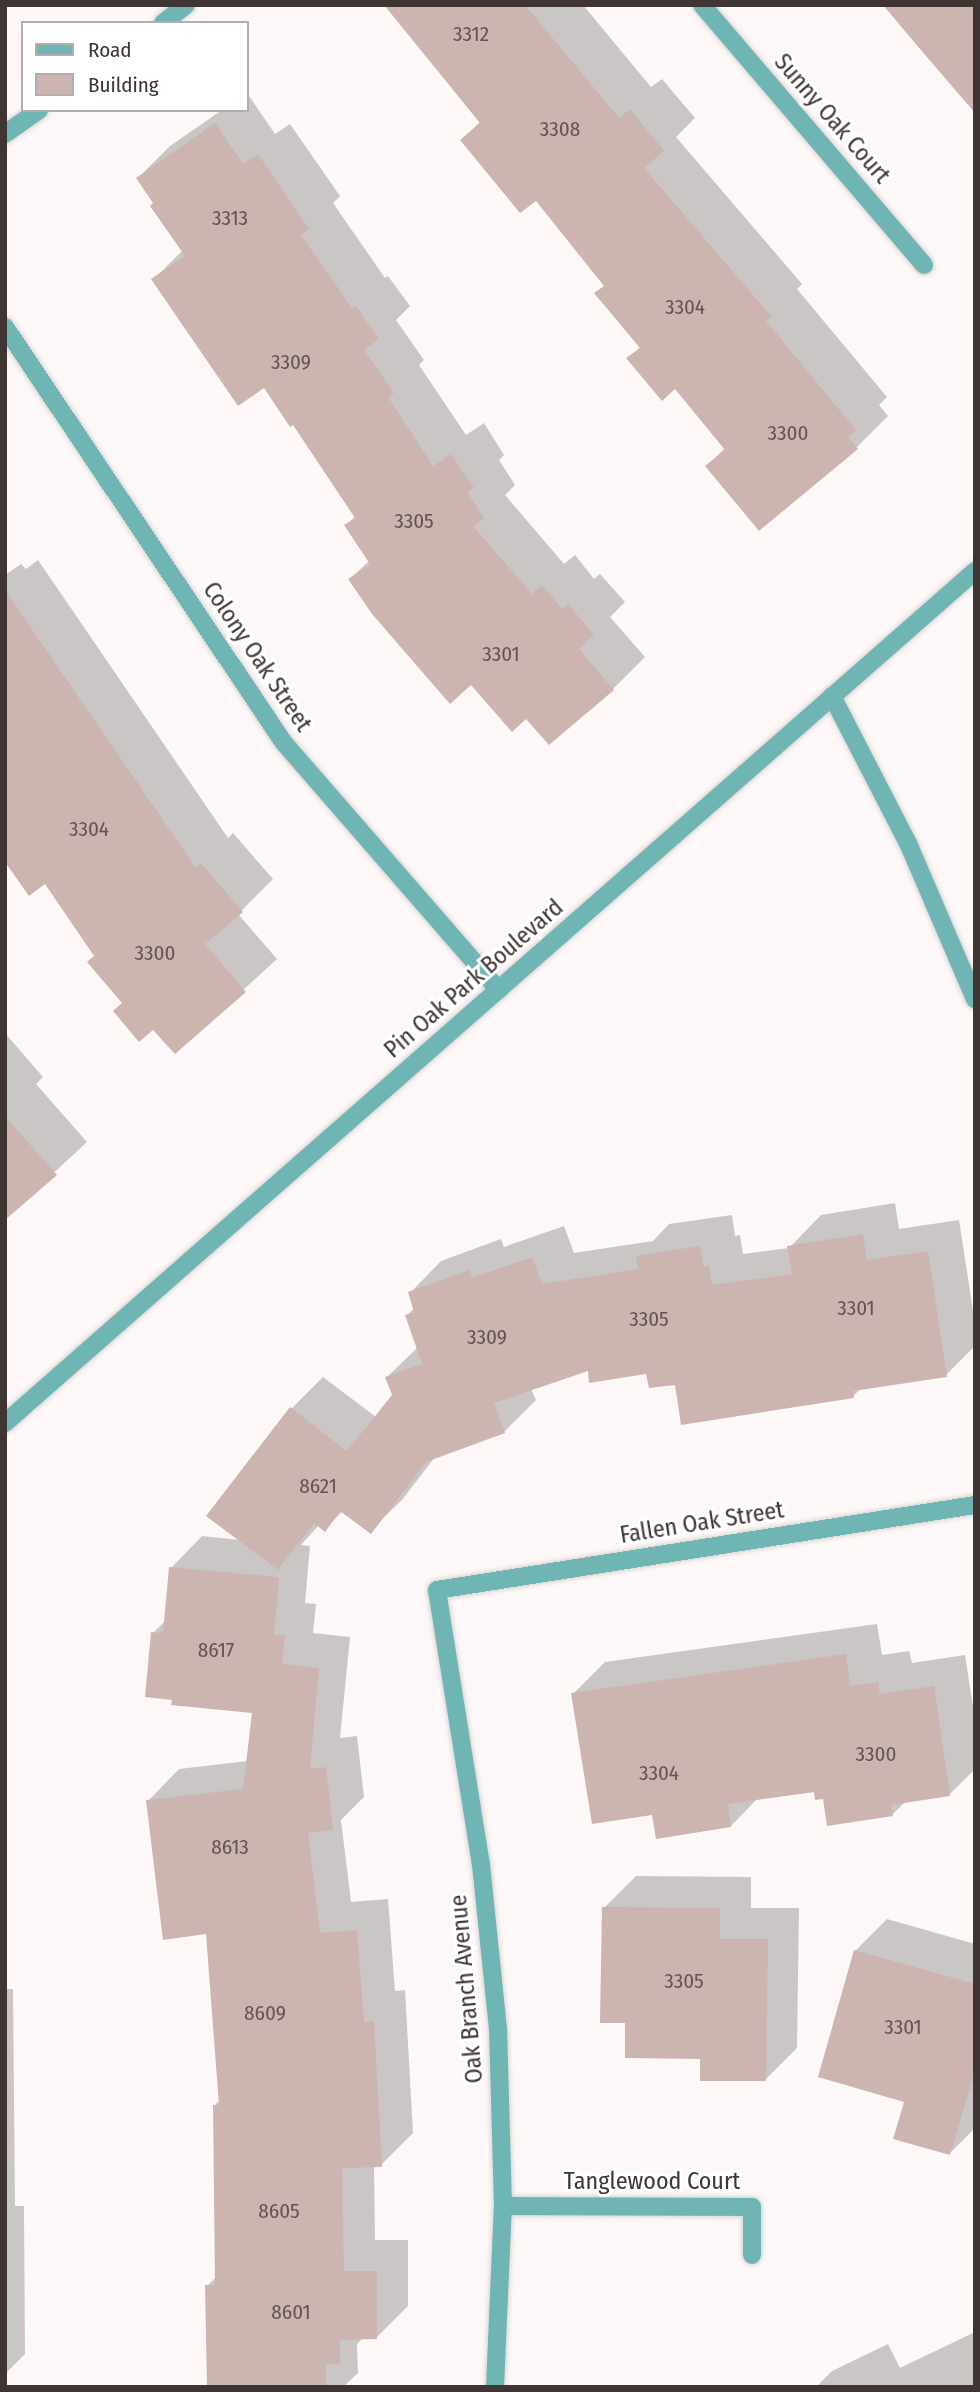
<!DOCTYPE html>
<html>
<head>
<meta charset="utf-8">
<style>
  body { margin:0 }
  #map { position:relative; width:980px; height:2392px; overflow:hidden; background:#fdf8f7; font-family:"Fira Sans Condensed",sans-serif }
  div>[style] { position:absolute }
  .shadow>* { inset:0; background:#0003 }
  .building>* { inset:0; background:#ccb4b0 }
  .roads { filter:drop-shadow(0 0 2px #dbd5d4) drop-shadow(0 0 2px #dbd5d4) }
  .minor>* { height:18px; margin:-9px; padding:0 9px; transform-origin:9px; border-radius:9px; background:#6eb5b4 }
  span { translate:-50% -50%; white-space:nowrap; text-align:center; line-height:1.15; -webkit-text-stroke:6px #fff; paint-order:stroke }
  .number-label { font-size:21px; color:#625552 }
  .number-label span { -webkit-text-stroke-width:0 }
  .street-label { font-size:24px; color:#3f3533 }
  .frame { position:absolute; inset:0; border:7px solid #3f3533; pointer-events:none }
  .legend { position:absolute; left:21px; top:21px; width:228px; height:91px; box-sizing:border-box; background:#fff; border:2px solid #b2aead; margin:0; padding:9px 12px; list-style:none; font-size:21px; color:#3f3533 }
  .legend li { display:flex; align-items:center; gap:14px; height:35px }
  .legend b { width:35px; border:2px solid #b2aead }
</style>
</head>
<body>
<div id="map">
  <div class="shadow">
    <i style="clip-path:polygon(386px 5px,583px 5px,651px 87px,662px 79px,695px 118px,676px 137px,802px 284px,797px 289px,887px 397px,879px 405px,888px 416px,857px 447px,759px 529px,707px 466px,725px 448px,676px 387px,629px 358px,641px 346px,605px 285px,536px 199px,462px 140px,481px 121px)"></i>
    <i style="clip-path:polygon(247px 93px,275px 134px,290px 124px,340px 196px,333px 203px,385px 278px,388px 276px,410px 306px,396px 320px,424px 360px,419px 365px,466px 435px,484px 423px,504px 455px,499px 460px,515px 485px,505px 495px,564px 564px,575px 555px,594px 579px,600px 574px,625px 602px,610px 617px,645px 657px,613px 689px,549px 743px,527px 717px,472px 683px,350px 579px,370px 560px,346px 525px,356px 516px,293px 423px,264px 386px,153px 280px,183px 250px,138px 178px,170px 146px,222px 110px,247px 110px)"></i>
    <i style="clip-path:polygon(38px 560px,228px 838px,233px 833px,273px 879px,238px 914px,277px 959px,175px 1052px,154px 1027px,124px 1002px,96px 956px,5px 747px,5px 575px,21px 564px,26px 569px)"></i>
    <i style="clip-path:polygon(5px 1033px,43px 1077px,36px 1084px,87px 1142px,5px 1218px)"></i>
    <i style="clip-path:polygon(895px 1203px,899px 1229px,959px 1220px,975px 1324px,975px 1346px,946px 1375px,862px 1388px,853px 1396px,677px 1383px,648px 1372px,589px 1369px,531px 1389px,536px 1400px,504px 1432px,435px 1457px,402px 1500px,370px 1531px,343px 1511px,325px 1529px,319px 1525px,301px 1545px,310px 1546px,305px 1603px,316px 1604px,313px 1633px,350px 1637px,340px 1738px,357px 1736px,364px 1797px,341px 1820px,351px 1902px,388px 1899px,395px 1991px,405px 1990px,413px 2133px,381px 2165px,374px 2165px,375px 2240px,408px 2240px,408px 2306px,377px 2337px,363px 2338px,357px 2344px,358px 2373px,343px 2387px,208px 2387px,207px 2286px,217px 2276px,215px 2105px,220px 2100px,207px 1932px,148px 1801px,179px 1769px,248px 1761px,254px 1711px,174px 1699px,153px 1633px,166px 1620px,171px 1568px,202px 1536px,240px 1540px,292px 1408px,323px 1377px,376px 1417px,393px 1395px,387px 1377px,418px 1347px,407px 1315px,415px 1308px,410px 1293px,441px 1261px,501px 1239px,504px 1247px,564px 1226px,574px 1253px,653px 1241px,669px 1224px,732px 1215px,735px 1236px,740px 1235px,743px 1254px,789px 1248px,821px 1215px)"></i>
    <i style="clip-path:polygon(877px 1624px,882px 1655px,909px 1651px,912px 1663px,965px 1655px,975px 1720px,975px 1769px,949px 1795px,906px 1801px,893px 1814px,824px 1797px,815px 1790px,758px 1798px,731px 1826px,654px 1813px,573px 1694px,605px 1662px)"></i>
    <i style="clip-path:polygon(636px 1876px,751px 1877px,751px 1908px,799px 1908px,797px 2048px,765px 2080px,702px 2057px,627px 2021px,604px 1908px)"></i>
    <i style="clip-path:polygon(887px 1919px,975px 1944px,975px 2128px,950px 2153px,906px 2101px,855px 1951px)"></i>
    <i style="clip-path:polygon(5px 1989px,13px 1989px,15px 2206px,24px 2206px,25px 2354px,5px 2374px)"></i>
    <i style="clip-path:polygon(975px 2332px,975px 2387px,816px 2387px,832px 2371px,888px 2344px,900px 2368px)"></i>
  </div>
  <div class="building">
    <i style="clip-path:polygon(384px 5px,525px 5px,619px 118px,630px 109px,664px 151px,644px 168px,772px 317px,766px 321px,856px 430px,848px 437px,858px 449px,759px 531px,705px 466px,725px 450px,675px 389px,662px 401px,626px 358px,640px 348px,594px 293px,604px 286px,536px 201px,520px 213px,460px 140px,480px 123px)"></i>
    <i style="clip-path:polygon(883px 5px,975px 5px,975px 113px,920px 49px)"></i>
    <i style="clip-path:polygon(215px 123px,243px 164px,258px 154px,309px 229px,301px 235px,352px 308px,356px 306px,379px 339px,364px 350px,394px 393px,388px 397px,433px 466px,451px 454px,474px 488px,467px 492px,484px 518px,473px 526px,532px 594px,542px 585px,562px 609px,568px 604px,594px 635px,579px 649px,614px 690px,549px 745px,526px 719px,512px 732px,471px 685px,450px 704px,372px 614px,348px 579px,370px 564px,344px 525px,355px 518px,293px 425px,290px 427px,264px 388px,238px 406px,151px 279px,185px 256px,150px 206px,153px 203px,136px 178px)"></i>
    <i style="clip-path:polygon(5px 590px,196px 868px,201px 863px,243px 912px,205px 944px,246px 992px,175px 1054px,153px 1030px,139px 1042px,113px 1011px,122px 1003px,87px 962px,94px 956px,45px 884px,29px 896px,5px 862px)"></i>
    <i style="clip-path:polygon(5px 1116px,57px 1175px,5px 1220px)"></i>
    <i style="clip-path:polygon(863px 1234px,867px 1260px,928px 1251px,947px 1377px,853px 1391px,854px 1398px,681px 1425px,675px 1385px,649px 1388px,646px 1374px,589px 1383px,588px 1371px,494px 1403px,505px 1433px,426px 1462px,371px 1534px,340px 1511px,325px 1532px,314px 1523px,278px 1570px,206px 1516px,290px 1407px,347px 1451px,392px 1395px,385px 1377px,422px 1364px,405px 1315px,414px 1312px,408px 1292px,470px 1270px,472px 1278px,532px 1257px,542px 1284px,638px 1269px,636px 1256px,700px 1246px,704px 1267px,709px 1265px,712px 1285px,792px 1274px,787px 1246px)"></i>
    <i style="clip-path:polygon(169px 1567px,279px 1577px,274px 1635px,285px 1635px,282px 1664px,319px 1668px,310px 1769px,326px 1767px,333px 1830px,308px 1833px,320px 1933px,357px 1930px,364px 2022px,374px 2021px,382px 2167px,342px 2168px,344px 2271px,377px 2271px,377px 2339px,340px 2340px,340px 2364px,326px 2364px,326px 2387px,207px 2387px,205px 2285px,215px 2285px,213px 2105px,219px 2105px,206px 1934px,163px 1940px,146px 1800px,243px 1789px,252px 1713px,171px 1705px,172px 1700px,145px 1697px,151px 1632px,163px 1633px)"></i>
    <i style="clip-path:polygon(846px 1654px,850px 1686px,878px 1682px,880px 1694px,934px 1686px,950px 1796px,891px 1805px,893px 1816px,827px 1826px,823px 1799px,815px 1800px,814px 1792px,728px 1804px,731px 1827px,656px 1839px,652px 1815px,592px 1824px,571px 1693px)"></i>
    <i style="clip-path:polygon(602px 1907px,720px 1908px,720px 1939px,768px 1939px,766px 2081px,700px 2081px,700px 2059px,625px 2058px,625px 2023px,600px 2023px)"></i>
    <i style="clip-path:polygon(854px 1950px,975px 1984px,975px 2070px,950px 2155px,893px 2139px,904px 2102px,818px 2077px)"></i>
  </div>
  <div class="roads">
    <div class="minor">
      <i style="left:702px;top:5px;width:342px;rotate:49.5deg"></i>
      <i style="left:163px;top:23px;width:29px;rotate:-38deg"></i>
      <i style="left:5px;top:134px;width:42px;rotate:-35.2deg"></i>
      <i style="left:5px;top:327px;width:501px;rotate:56.15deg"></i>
      <i style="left:284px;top:743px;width:327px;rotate:49deg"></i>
      <i style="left:832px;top:696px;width:165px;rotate:62.7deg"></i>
      <i style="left:908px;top:843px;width:170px;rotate:66.8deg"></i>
      <i style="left:5px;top:1423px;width:1291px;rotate:-41.29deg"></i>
      <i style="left:503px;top:2206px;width:249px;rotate:0.2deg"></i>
      <i style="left:752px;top:2207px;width:48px;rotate:90deg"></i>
      <i style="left:495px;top:2387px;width:181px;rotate:-87.5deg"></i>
      <i style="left:503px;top:2206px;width:177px;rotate:-91.6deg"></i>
      <i style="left:498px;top:2029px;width:165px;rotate:-95.9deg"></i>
      <i style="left:481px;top:1865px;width:278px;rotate:-99.1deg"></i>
      <i style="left:437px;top:1590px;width:545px;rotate:-8.98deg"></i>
    </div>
  </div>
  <div class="number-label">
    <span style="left:471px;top:34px">3312</span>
    <span style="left:560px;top:129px">3308</span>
    <span style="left:230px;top:218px">3313</span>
    <span style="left:685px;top:307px">3304</span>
    <span style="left:291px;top:362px">3309</span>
    <span style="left:788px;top:433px">3300</span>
    <span style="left:414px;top:521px">3305</span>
    <span style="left:501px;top:654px">3301</span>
    <span style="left:89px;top:829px">3304</span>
    <span style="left:155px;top:953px">3300</span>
    <span style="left:856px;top:1308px">3301</span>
    <span style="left:649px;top:1319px">3305</span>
    <span style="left:487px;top:1337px">3309</span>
    <span style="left:318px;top:1486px">8621</span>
    <span style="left:216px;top:1650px">8617</span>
    <span style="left:876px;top:1754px">3300</span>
    <span style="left:659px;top:1773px">3304</span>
    <span style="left:230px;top:1847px">8613</span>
    <span style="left:684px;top:1981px">3305</span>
    <span style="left:265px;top:2013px">8609</span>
    <span style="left:903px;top:2027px">3301</span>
    <span style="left:279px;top:2211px">8605</span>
    <span style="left:291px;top:2312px">8601</span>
  </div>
  <div class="street-label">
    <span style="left:832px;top:119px;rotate:49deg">Sunny Oak Court</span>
    <span style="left:257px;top:657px;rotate:56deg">Colony Oak Street</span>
    <span style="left:474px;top:979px;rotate:-41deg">Pin Oak Park Boulevard</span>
    <span style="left:702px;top:1523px;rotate:-9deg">Fallen Oak Street</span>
    <span style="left:467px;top:1989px;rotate:-95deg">Oak Branch Avenue</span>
    <span style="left:652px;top:2182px">Tanglewood Court</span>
  </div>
  <div class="frame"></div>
  <ul class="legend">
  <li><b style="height:9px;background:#6eb5b4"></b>Road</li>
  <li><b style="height:19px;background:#ccb4b0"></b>Building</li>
  </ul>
</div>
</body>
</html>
